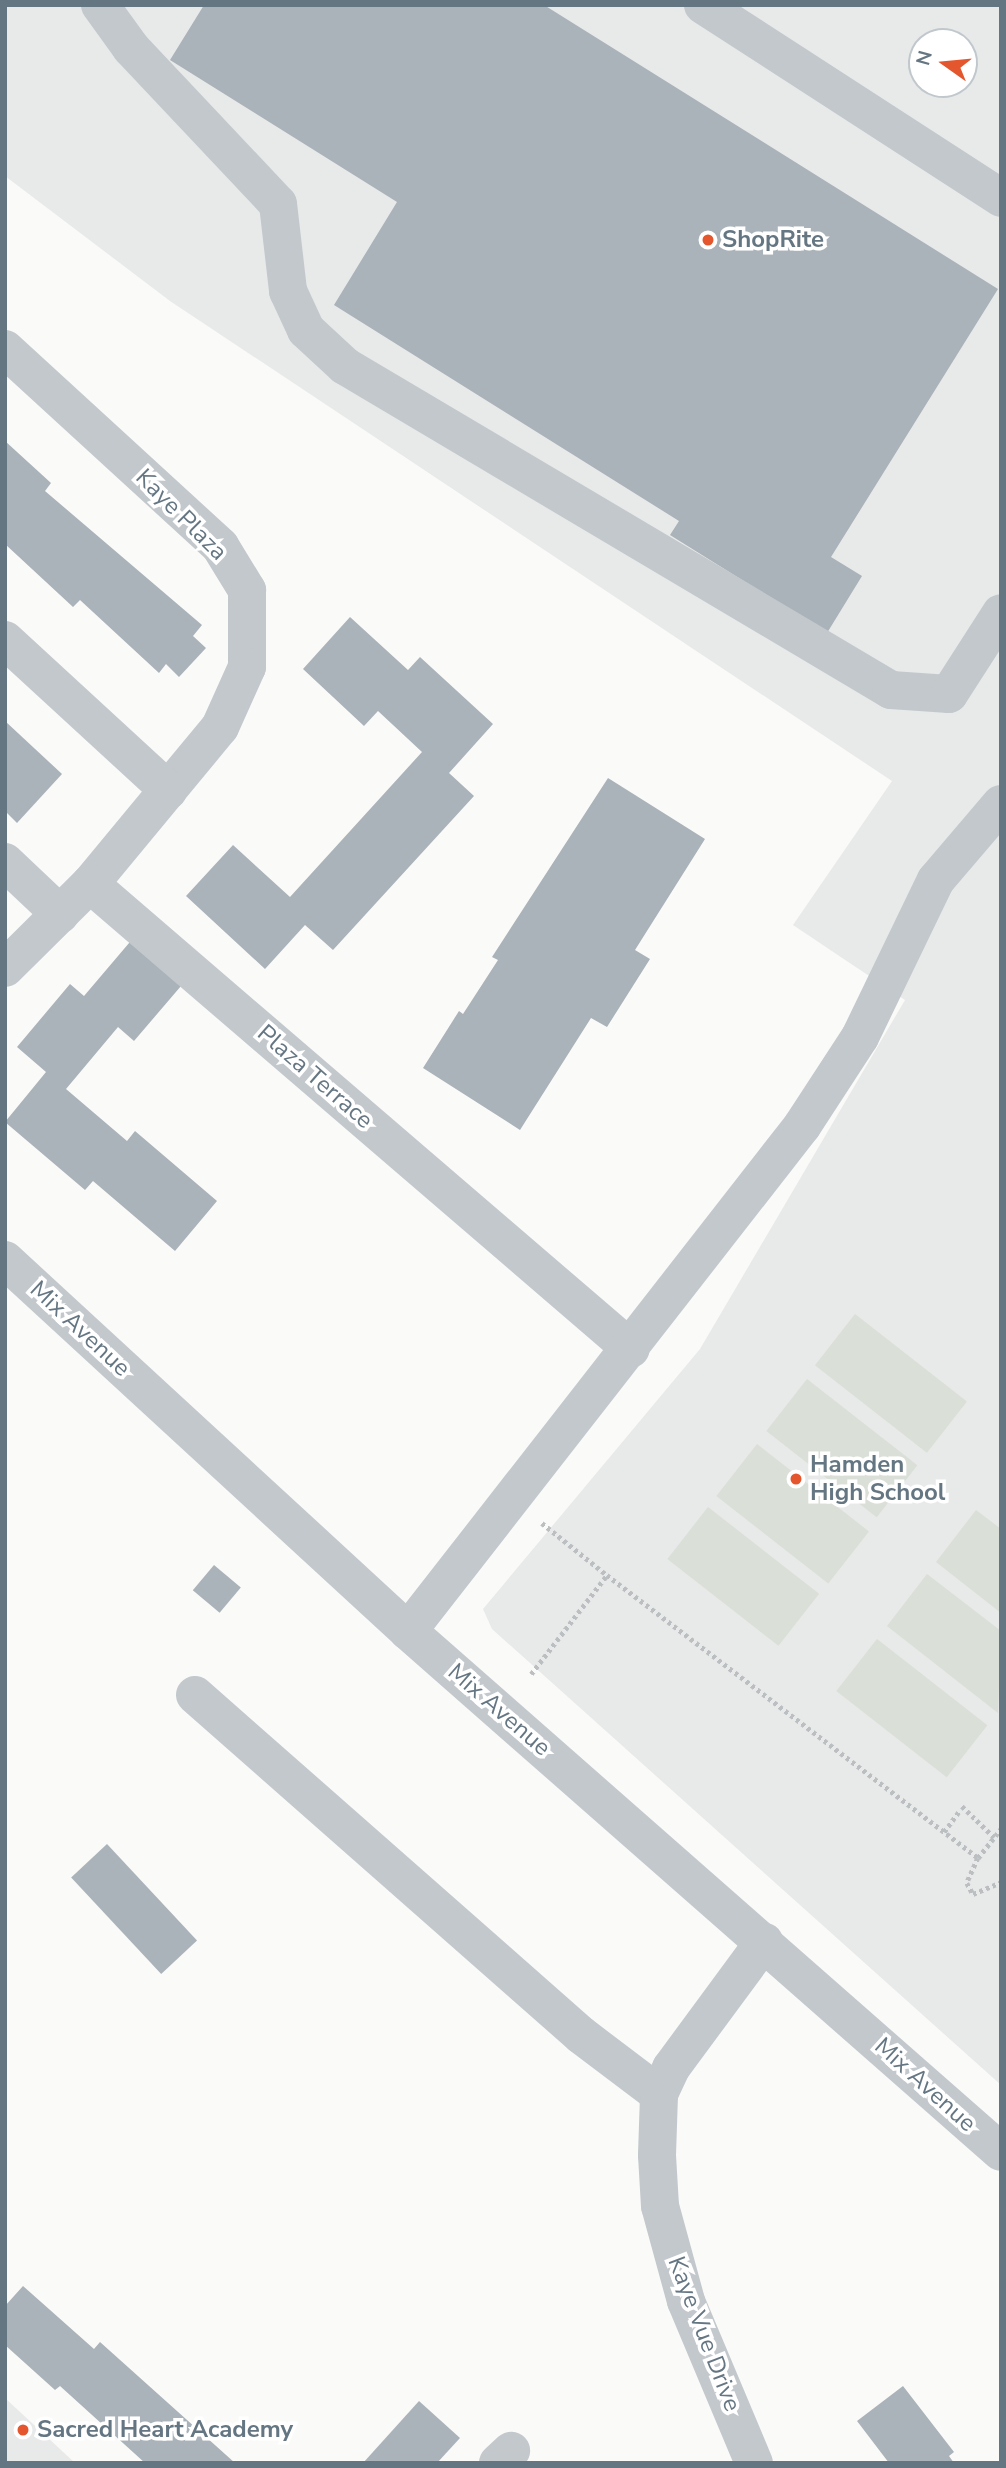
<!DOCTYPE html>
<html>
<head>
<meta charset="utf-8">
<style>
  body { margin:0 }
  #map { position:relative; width:1006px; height:2468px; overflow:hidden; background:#fafaf8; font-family:"Nunito Sans",sans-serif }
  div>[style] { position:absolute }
  .built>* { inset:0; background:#e8e9e9 }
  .green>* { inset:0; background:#dadfd7; transform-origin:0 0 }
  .building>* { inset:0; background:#aab3b9; transform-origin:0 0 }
  .path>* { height:4.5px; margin-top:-2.25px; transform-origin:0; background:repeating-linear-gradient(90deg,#bbbfc2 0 3.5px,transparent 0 7px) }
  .minor>* { height:38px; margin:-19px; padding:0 19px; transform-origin:19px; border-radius:19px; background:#c3c8cc }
  .dots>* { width:19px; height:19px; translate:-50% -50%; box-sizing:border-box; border:4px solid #fff; border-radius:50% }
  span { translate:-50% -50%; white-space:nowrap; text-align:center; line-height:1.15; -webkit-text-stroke:7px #fff; paint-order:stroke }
  .poi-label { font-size:24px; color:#657683; font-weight:700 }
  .left { translate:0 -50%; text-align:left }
  .street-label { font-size:24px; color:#657683 }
  .frame { position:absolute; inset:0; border:7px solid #657683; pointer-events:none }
  .north { position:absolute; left:908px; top:28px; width:70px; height:70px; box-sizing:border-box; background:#fff; border:2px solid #c1c8cd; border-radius:50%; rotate:285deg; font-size:19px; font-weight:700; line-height:28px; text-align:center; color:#657683 }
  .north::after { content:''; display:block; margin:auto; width:24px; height:32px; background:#e4572e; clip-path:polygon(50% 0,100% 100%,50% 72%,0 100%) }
</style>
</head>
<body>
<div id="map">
  <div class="built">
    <i style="clip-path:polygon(evenodd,5px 5px,1001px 5px,1001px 2085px,492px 1629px,483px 1609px,700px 1349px,905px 1000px,793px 925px,892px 781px,170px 301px,5px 176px,5px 5px,922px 42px,964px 42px,964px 84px,922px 84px,922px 42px)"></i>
    <i style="clip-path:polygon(5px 2398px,75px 2463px,5px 2463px)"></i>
  </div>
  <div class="green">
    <i style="left:855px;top:1314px;width:142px;height:65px;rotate:38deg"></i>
    <i style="left:807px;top:1379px;width:140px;height:66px;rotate:38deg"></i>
    <i style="left:757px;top:1444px;width:142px;height:66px;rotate:38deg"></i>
    <i style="left:708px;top:1507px;width:141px;height:66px;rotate:38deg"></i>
    <i style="clip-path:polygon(976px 1510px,1001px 1529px,1001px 1613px,936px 1562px)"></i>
    <i style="clip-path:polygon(927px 1574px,1001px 1631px,998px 1713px,887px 1626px)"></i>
    <i style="left:877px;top:1639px;width:140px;height:66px;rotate:38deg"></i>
  </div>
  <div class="building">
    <i style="clip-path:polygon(204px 5px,544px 5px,998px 289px,831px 557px,862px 576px,827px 633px,670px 535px,679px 521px,334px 305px,397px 202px,170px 60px)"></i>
    <i style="clip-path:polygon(5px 441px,51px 483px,45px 491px,202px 625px,193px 636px,206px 648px,179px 677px,166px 664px,159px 673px,80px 600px,73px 607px,5px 544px)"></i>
    <i style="clip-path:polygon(350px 617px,408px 670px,420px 657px,493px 724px,449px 773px,474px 796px,333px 950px,305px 925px,265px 969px,186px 896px,233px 845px,290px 897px,422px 752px,378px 711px,364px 726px,303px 669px)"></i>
    <i style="clip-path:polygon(5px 721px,62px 774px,17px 823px,5px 811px)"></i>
    <i style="clip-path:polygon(608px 778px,705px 839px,635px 950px,650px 959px,607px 1027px,591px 1018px,520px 1130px,423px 1068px,459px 1011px,463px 1014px,498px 960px,492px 957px)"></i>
    <i style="clip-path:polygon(135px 936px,187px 979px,134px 1041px,118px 1027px,66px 1089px,127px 1141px,135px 1131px,217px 1201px,175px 1251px,93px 1181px,85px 1190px,5px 1122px,46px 1072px,17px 1047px,70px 984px,84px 996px)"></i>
    <i style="left:214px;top:1565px;width:35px;height:33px;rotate:40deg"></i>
    <i style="left:107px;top:1844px;width:132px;height:49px;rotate:47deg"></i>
    <i style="clip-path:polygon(23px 2286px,94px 2349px,100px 2342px,235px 2463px,145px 2463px,60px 2386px,55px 2390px,5px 2345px,5px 2306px)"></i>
    <i style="clip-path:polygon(903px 2386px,954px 2452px,949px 2456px,954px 2463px,889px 2463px,857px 2421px)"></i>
    <i style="clip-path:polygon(419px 2401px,460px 2438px,437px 2463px,363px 2463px)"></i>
  </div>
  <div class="path">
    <i style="left:542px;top:1523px;width:83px;rotate:38.7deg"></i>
    <i style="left:531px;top:1674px;width:125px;rotate:-52.5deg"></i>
    <i style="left:607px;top:1575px;width:467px;rotate:37.3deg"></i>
    <i style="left:978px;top:1858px;width:37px;rotate:-52deg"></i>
    <i style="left:962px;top:1806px;width:45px;rotate:44.1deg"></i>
    <i style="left:944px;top:1832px;width:27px;rotate:-54deg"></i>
    <i style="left:978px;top:1858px;width:27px;rotate:114deg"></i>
    <i style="left:967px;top:1883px;width:13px;rotate:61deg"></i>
    <i style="left:973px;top:1894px;width:30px;rotate:-23deg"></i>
  </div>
  <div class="minor">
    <i style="left:100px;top:5px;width:53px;rotate:54.2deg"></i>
    <i style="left:131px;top:48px;width:214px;rotate:46.7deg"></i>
    <i style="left:278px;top:204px;width:88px;rotate:83.4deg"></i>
    <i style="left:288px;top:291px;width:43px;rotate:65.2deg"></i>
    <i style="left:306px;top:330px;width:53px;rotate:42.7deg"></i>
    <i style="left:345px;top:366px;width:635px;rotate:30.69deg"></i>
    <i style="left:891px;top:690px;width:58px;rotate:3.9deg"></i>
    <i style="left:949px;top:694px;width:96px;rotate:-57.3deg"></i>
    <i style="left:703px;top:5px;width:355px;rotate:32.9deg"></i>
    <i style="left:5px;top:349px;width:292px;rotate:42.5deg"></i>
    <i style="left:220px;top:546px;width:52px;rotate:58.5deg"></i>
    <i style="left:247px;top:590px;width:77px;rotate:90deg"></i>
    <i style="left:247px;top:667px;width:66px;rotate:114.2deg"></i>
    <i style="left:220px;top:727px;width:204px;rotate:129.6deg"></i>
    <i style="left:5px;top:640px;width:222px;rotate:42.6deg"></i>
    <i style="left:5px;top:862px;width:76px;rotate:43.4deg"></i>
    <i style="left:5px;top:968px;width:120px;rotate:-44.7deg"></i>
    <i style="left:90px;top:884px;width:713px;rotate:40.68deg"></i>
    <i style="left:5px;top:1260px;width:548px;rotate:42.63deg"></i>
    <i style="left:408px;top:1631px;width:789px;rotate:41.3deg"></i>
    <i style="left:408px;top:1631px;width:641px;rotate:-52.04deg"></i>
    <i style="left:802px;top:1126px;width:106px;rotate:-56.9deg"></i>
    <i style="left:860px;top:1037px;width:174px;rotate:-64.2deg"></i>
    <i style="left:936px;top:880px;width:100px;rotate:-49.5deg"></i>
    <i style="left:195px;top:1695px;width:514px;rotate:41.37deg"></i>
    <i style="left:581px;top:2035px;width:98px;rotate:37.1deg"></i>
    <i style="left:498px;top:2463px;width:18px;rotate:-43deg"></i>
    <i style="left:754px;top:2463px;width:176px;rotate:-112.8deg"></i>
    <i style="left:686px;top:2301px;width:98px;rotate:-105.3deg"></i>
    <i style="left:660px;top:2206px;width:51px;rotate:-93.4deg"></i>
    <i style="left:657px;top:2155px;width:61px;rotate:-88.1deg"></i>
    <i style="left:659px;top:2094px;width:29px;rotate:-65deg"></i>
    <i style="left:671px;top:2068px;width:157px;rotate:-53.6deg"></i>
  </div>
  <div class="dots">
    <i style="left:708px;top:240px;background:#e4572e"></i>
    <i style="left:796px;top:1479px;background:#e4572e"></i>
    <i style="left:23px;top:2430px;background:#e4572e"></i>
  </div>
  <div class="poi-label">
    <span class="left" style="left:722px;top:240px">ShopRite</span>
    <span class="left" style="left:810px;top:1479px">Hamden<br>High School</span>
    <span class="left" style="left:37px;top:2430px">Sacred Heart Academy</span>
  </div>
  <div class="street-label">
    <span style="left:181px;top:515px;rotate:45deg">Kaye Plaza</span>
    <span style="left:315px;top:1077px;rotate:41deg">Plaza Terrace</span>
    <span style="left:80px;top:1329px;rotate:43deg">Mix Avenue</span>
    <span style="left:499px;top:1710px;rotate:41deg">Mix Avenue</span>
    <span style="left:925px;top:2085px;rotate:42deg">Mix Avenue</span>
    <span style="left:704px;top:2334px;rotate:69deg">Kaye Vue Drive</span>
  </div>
  <div class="frame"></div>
  <div class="north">N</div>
</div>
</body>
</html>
